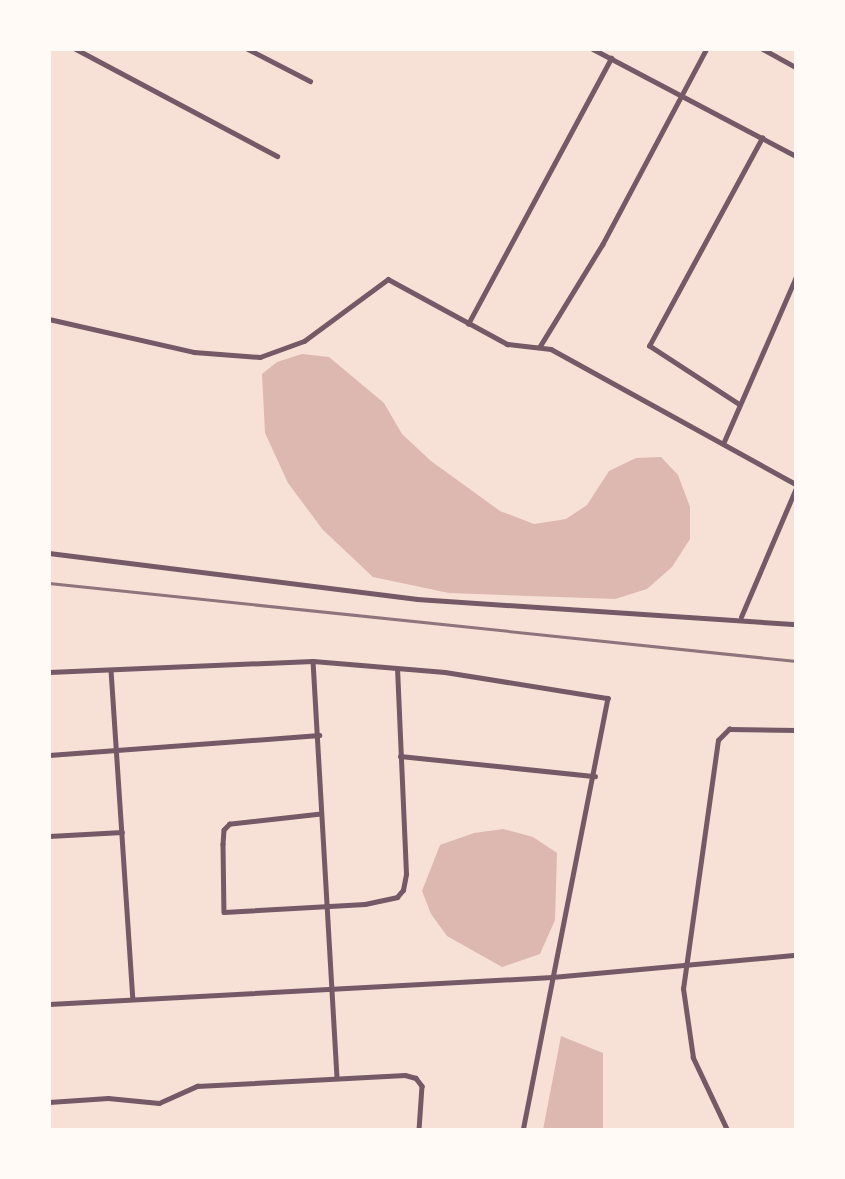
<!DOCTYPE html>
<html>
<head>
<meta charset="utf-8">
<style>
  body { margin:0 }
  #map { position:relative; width:845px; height:1179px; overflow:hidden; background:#f7e1d7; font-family:Montserrat,sans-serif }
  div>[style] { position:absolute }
  .water>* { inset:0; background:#dcb8b0 }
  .minor>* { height:4.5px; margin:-2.25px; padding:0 2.25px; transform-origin:2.25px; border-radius:2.25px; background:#755966 }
  .tertiary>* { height:5px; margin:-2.5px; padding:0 2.5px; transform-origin:2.5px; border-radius:2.5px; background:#755966 }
  .rail>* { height:2.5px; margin:-1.25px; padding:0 1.25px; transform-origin:1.25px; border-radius:1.25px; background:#8f747c }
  span { translate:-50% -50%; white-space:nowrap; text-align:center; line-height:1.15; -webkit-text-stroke:6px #fffaf5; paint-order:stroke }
  .frame { position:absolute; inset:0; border:51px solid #fffaf5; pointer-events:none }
</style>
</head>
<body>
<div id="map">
  <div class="water">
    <i style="clip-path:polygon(302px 354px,329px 357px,384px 403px,402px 434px,431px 461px,500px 511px,534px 524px,566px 519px,587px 505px,609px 471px,636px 458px,661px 457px,678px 475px,690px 507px,690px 539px,672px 567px,647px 589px,615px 599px,449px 593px,373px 577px,323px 530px,288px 483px,265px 433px,262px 374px,277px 362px)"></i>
    <i style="clip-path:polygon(503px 829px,533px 837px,557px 853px,555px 920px,540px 954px,502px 967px,447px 936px,431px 914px,422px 891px,440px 845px,474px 833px)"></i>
    <i style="clip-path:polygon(561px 1036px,603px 1053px,603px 1130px,543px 1130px)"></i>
  </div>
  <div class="minor">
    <i style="left:76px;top:49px;width:228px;rotate:28deg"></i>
    <i style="left:248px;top:49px;width:70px;rotate:27.3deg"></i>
    <i style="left:593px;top:49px;width:229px;rotate:27.8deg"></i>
    <i style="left:763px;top:49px;width:38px;rotate:29deg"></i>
    <i style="left:49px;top:319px;width:149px;rotate:12.8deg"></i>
    <i style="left:194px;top:352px;width:66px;rotate:4.3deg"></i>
    <i style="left:260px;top:357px;width:47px;rotate:-20deg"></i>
    <i style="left:304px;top:341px;width:104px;rotate:-36.4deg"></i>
    <i style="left:388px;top:279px;width:136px;rotate:28.6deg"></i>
    <i style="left:507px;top:344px;width:44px;rotate:6.5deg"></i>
    <i style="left:551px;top:349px;width:280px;rotate:28.9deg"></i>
    <i style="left:468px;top:324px;width:302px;rotate:-61.7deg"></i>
    <i style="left:540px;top:346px;width:119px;rotate:-58.5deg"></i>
    <i style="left:602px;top:245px;width:222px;rotate:-62deg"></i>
    <i style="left:740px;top:405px;width:108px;rotate:-147deg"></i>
    <i style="left:649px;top:346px;width:237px;rotate:-61.5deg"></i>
    <i style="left:723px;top:444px;width:182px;rotate:-66.4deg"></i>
    <i style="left:49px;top:553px;width:371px;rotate:7.1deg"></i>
    <i style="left:417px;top:599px;width:380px;rotate:3.8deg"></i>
    <i style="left:741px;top:617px;width:140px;rotate:-66.9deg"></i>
    <i style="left:313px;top:661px;width:417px;rotate:86.7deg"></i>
    <i style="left:111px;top:670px;width:329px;rotate:86.2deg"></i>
    <i style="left:49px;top:672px;width:264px;rotate:-2.4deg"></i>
    <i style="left:313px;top:661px;width:132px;rotate:4.8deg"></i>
    <i style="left:445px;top:672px;width:165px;rotate:9.1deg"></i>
    <i style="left:608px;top:698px;width:440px;rotate:101.1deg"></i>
    <i style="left:49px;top:755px;width:271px;rotate:-4.2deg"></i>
    <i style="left:400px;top:756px;width:196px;rotate:5.9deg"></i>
    <i style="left:321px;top:814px;width:92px;rotate:173.7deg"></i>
    <i style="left:230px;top:824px;width:8px;rotate:135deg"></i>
    <i style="left:224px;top:830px;width:14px;rotate:94deg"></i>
    <i style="left:223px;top:844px;width:68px;rotate:89.2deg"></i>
    <i style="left:224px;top:912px;width:141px;rotate:-3.2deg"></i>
    <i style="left:365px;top:904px;width:33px;rotate:-12deg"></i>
    <i style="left:397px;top:897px;width:9px;rotate:-49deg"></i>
    <i style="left:403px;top:890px;width:16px;rotate:-79deg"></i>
    <i style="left:406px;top:874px;width:204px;rotate:-92.5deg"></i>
    <i style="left:49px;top:836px;width:73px;rotate:-3.1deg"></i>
    <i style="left:49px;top:1102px;width:59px;rotate:-3.9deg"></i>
    <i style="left:108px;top:1098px;width:51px;rotate:5.6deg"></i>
    <i style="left:159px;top:1103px;width:42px;rotate:-24.1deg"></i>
    <i style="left:197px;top:1086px;width:208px;rotate:-3deg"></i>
    <i style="left:405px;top:1075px;width:11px;rotate:15deg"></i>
    <i style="left:416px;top:1078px;width:10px;rotate:53deg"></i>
    <i style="left:422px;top:1086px;width:44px;rotate:93.9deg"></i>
    <i style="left:727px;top:1130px;width:80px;rotate:-115.3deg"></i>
    <i style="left:693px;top:1058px;width:70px;rotate:-98.2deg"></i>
    <i style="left:683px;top:989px;width:251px;rotate:-82deg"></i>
    <i style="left:718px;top:740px;width:16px;rotate:-45deg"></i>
    <i style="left:729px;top:729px;width:67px;rotate:0.9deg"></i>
  </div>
  <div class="tertiary">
    <i style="left:49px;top:1004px;width:504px;rotate:-3.07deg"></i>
    <i style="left:552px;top:977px;width:245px;rotate:-5.2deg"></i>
  </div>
  <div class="rail">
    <i style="left:49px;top:583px;width:751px;rotate:5.96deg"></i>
  </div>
  <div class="frame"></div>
</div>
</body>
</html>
